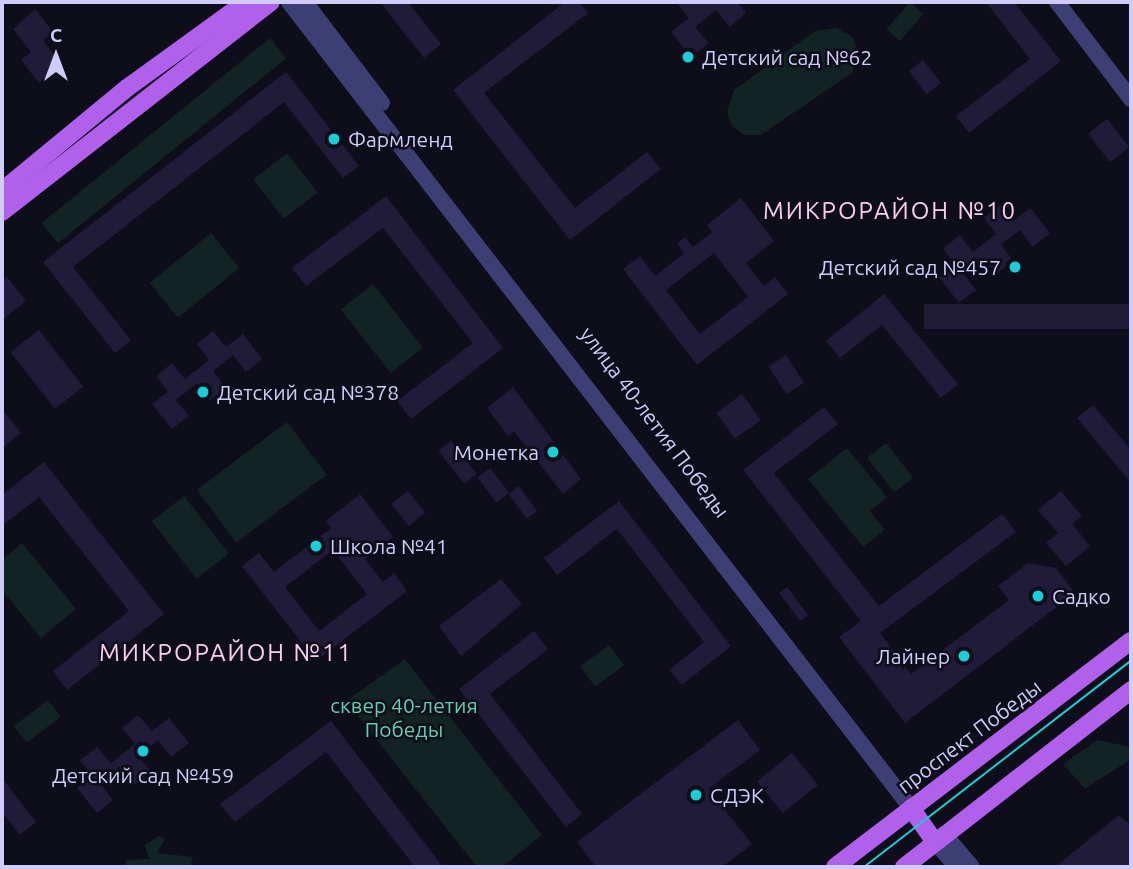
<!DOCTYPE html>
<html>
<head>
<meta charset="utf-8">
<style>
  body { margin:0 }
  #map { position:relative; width:1133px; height:869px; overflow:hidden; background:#0e0d1a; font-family:Ubuntu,sans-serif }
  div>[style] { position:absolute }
  .green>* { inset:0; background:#112322; transform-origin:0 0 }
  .building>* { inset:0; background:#201b39; transform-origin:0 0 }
  .minor>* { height:16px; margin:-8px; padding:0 8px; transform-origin:8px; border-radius:8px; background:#3d3e74 }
  .major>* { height:18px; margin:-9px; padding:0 9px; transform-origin:9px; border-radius:9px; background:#b160ec }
  .tram>* { height:2px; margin:-1px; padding:0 1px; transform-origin:1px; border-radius:1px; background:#19ced7 }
  .dots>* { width:19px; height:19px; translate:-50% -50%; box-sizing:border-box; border:4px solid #0e0d1a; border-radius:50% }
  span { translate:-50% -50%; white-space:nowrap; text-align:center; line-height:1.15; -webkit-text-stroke:5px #0e0d1a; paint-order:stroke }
  .poi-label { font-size:21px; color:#cfccf9 }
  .left { translate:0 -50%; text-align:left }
  .right { translate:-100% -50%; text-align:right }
  .street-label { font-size:21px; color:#cfccf9 }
  .park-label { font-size:21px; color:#62cfae }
  .quarter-label { font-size:24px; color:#f9ceec; letter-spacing:2px }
  .frame { position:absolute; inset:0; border:4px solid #cfccf9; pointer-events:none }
  .north { position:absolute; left:21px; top:21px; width:70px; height:70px; -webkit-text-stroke:5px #0e0d1a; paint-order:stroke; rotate:0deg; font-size:19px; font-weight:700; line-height:28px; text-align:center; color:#cfccf9 }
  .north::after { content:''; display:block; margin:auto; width:24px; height:32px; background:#cfccf9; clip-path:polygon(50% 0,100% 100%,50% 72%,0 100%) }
</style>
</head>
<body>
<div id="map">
  <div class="green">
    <i style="left:910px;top:2px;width:18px;height:36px;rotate:41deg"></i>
    <i style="clip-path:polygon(836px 28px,853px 37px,859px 56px,852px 73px,761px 135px,744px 135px,732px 126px,727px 112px,734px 90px,815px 31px)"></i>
    <i style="left:270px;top:38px;width:26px;height:294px;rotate:51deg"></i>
    <i style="left:287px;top:153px;width:50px;height:43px;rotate:52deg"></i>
    <i style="left:211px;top:233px;width:45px;height:79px;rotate:51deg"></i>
    <i style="left:373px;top:284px;width:81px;height:41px;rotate:52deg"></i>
    <i style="left:287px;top:422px;width:66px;height:113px;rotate:53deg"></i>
    <i style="left:886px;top:443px;width:44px;height:24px;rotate:52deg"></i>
    <i style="clip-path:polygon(847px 448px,887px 497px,870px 511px,885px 530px,863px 547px,808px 479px)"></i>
    <i style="left:184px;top:496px;width:73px;height:41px;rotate:52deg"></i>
    <i style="clip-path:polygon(22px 543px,76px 609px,41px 638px,2px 590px,2px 560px)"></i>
    <i style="left:609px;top:645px;width:25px;height:36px;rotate:53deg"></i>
    <i style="clip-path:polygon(405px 659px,542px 835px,502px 867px,477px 867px,346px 701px)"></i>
    <i style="left:48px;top:700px;width:21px;height:43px;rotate:53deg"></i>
    <i style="clip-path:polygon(1097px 740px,1131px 747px,1131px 759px,1085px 789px,1063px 764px)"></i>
    <i style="clip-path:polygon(159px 836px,165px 839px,157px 853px,193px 857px,190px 867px,126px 867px,126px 860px,149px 859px,145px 845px)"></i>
  </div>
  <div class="building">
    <i style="clip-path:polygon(380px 2px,408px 2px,441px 44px,424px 58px)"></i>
    <i style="clip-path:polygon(565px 2px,579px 2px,588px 13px,484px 93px,575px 208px,647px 152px,661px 169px,570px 240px,453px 90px)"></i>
    <i style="clip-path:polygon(676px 2px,737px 2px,746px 13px,730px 27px,716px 10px,695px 27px,709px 43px,691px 57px,671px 32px,689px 18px)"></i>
    <i style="clip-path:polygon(986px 2px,1014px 2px,1061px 61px,969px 133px,956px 116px,1030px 59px)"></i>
    <i style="clip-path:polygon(35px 9px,53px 32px,43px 40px,60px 63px,39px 83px,21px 60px,31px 52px,13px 29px)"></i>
    <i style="left:923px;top:60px;width:29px;height:18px;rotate:52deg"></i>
    <i style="clip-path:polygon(286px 72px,359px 166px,343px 178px,284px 102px,73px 267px,131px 340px,115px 353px,43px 262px)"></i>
    <i style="left:1107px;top:119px;width:36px;height:24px;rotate:52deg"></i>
    <i style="clip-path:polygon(386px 196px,503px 348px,411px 419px,397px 401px,473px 343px,383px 228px,306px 286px,292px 268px)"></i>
    <i style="clip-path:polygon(evenodd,741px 198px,774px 241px,746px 263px,764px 286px,775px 277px,788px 294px,697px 365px,623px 269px,640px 256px,655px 276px,684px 253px,677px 244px,685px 237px,693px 247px,712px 232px,707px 225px,741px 198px,714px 253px,748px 297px,700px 334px,666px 290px,714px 253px)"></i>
    <i style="clip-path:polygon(1001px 205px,1013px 221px,1030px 208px,1050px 233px,1033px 247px,1020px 230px,1001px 244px,1013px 261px,996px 274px,983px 258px,963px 273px,976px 290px,959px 303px,939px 277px,956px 265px,943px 249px,960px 235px,973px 252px,996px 234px,984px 218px)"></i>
    <i style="clip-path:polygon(7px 277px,26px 301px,2px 320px,2px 281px)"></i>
    <i style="clip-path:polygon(884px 294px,958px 384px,941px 398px,882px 325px,840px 358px,826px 341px)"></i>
    <i style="left:1131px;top:304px;width:25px;height:207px;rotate:90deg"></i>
    <i style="left:39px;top:330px;width:72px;height:36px;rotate:52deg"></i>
    <i style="clip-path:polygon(213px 331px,226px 347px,243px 334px,262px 359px,246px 372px,233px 355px,213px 371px,226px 388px,209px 401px,196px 384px,176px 400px,189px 416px,172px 429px,152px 404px,168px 392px,156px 376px,172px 363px,185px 379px,209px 360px,197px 344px)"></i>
    <i style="left:786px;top:355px;width:33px;height:21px;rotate:57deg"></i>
    <i style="clip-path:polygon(513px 387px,581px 479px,563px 494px,514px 431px,508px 436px,487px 408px)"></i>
    <i style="left:742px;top:394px;width:32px;height:32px;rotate:54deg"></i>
    <i style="clip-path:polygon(1093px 405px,1131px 450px,1131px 483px,1077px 418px)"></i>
    <i style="clip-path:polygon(824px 407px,838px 424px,774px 473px,879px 606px,1002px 514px,1016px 532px,880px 633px,911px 674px,1009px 600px,998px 586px,1028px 563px,1056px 568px,1075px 593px,905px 723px,839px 637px,861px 621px,743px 470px)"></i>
    <i style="clip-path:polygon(2px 409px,21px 433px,2px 448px)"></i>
    <i style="left:451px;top:441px;width:42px;height:16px;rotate:52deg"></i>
    <i style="clip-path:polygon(44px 462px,164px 614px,67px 690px,53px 671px,129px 611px,39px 497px,2px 526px,2px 495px)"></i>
    <i style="left:490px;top:468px;width:31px;height:16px;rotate:52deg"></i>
    <i style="left:519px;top:486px;width:31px;height:13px;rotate:54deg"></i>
    <i style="left:408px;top:491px;width:28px;height:21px;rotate:52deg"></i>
    <i style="clip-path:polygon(1061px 491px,1082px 516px,1072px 524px,1090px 546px,1066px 566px,1046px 543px,1058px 533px,1038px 510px)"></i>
    <i style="clip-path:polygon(evenodd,360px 494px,393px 537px,365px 559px,383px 582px,394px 573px,407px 591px,316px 661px,242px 566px,259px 553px,274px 572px,331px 528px,326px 521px,360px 494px,333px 550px,367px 594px,319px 631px,285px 587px,333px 550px)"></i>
    <i style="clip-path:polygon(619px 501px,731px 646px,682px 685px,669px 670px,704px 642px,617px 529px,557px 575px,544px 558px)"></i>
    <i style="clip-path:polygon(501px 579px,522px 604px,461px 656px,439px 626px)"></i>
    <i style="left:787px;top:587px;width:35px;height:10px;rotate:53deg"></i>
    <i style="clip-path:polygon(534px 631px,548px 649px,490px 694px,582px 814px,566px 827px,459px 689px)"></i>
    <i style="clip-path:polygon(138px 715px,152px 731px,169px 718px,189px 743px,171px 757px,158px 740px,138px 756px,151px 771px,134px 785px,119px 767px,100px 783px,113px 800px,97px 813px,77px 788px,93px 776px,80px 760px,97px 747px,111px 763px,135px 744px,122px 728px)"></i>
    <i style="clip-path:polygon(738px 720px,760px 750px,708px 789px,752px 844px,722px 867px,596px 867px,577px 842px)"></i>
    <i style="clip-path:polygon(331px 721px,443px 867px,415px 867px,326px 752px,235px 822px,220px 804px)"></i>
    <i style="left:792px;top:753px;width:41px;height:45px;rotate:51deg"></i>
    <i style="clip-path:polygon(2px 778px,36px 822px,20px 835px,2px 812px)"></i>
    <i style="clip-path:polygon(1119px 815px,1131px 825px,1131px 867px,1055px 867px)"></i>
  </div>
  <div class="minor">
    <i style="left:289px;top:2px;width:1018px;rotate:52.34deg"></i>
    <i style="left:305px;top:2px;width:127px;rotate:52.7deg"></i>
    <i style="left:1057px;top:2px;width:122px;rotate:52.7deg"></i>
    <i style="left:944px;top:834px;width:43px;rotate:49.7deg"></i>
    <i style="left:935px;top:842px;width:33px;rotate:49deg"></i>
  </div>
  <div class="major">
    <i style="left:2px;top:191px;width:162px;rotate:-39.5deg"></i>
    <i style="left:127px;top:88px;width:147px;rotate:-35.9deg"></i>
    <i style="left:2px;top:212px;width:341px;rotate:-38deg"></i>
    <i style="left:911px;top:808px;width:42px;rotate:54.8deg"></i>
    <i style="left:835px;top:867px;width:372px;rotate:-37.4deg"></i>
    <i style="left:904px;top:867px;width:288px;rotate:-37.9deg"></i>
  </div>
  <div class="tram">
    <i style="left:864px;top:867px;width:337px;rotate:-37.7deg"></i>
  </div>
  <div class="dots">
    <i style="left:688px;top:57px;background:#19ced7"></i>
    <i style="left:334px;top:139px;background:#19ced7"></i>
    <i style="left:1015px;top:267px;background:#19ced7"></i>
    <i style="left:203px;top:392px;background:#19ced7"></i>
    <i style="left:553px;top:452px;background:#19ced7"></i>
    <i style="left:316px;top:546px;background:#19ced7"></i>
    <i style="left:1038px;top:596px;background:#19ced7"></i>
    <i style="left:964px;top:656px;background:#19ced7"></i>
    <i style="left:143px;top:751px;background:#19ced7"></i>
    <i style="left:696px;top:795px;background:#19ced7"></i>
  </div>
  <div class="poi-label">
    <span class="left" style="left:702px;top:57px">Детский сад №62</span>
    <span class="left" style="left:348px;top:139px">Фармленд</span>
    <span class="right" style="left:1001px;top:267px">Детский сад №457</span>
    <span class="left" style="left:217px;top:392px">Детский сад №378</span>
    <span class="right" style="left:539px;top:452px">Монетка</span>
    <span class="left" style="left:330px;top:546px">Школа №41</span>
    <span class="left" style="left:1052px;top:596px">Садко</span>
    <span class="right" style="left:950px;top:656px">Лайнер</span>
    <span style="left:143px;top:775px">Детский сад №459</span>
    <span class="left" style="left:710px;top:795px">СДЭК</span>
  </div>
  <div class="street-label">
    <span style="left:655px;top:422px;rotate:53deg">улица 40-летия Победы</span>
    <span style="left:969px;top:736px;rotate:-37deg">проспект Победы</span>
  </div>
  <div class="park-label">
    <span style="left:404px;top:717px">сквер 40-летия<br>Победы</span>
  </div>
  <div class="quarter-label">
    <span style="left:890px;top:211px">МИКРОРАЙОН №10</span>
    <span style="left:226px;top:653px">МИКРОРАЙОН №11</span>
  </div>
  <div class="frame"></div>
  <div class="north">С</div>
</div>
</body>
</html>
